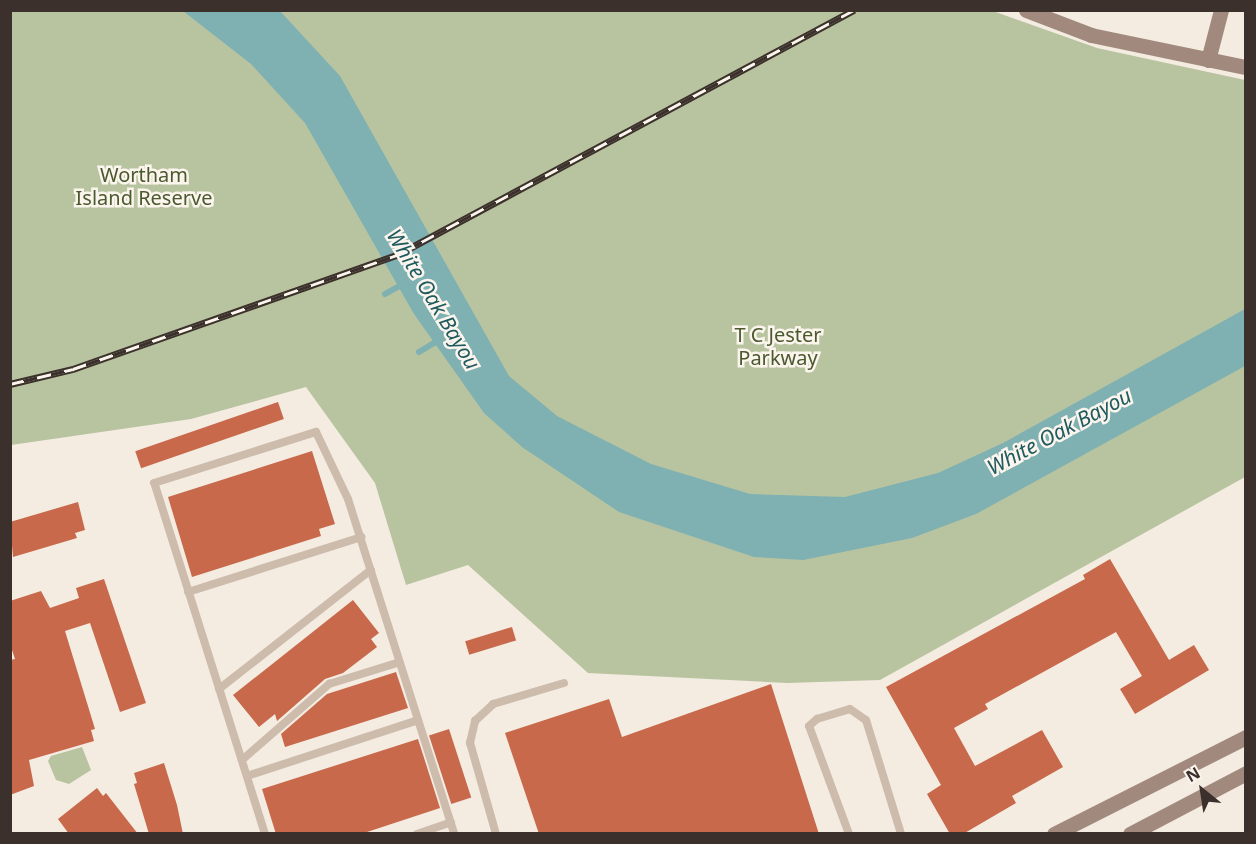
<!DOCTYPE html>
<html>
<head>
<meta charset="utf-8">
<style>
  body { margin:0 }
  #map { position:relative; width:1256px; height:844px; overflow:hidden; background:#f4ebe1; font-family:"Noto Sans",sans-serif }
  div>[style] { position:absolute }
  .green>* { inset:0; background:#b8c4a0 }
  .water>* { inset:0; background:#7fb0b2 }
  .stream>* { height:6px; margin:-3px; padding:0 3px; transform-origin:3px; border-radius:3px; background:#7fb0b2 }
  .building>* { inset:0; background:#c8694b; transform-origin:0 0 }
  .service>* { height:8px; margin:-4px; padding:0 4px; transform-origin:4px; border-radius:4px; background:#cdbbac }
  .secondary>* { height:15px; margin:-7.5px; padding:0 7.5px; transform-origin:7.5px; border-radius:7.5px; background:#a18a7d }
  .rail>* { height:7px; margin-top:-3.5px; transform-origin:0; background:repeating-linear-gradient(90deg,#fbf5ee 0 14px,#3b302b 0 28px); box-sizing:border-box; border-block:2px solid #3b302b }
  span { translate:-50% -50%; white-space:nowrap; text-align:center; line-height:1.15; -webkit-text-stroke:5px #fbf5ee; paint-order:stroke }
  .park-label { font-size:20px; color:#4a5a2e }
  .water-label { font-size:21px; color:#1f5a5e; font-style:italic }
  .frame { position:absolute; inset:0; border:12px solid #3b302b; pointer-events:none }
  .north { position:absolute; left:1172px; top:760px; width:60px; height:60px; -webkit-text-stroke:4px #fbf5ee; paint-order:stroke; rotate:330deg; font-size:16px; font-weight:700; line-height:24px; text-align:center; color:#3b302b }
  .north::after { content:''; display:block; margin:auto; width:21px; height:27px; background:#3b302b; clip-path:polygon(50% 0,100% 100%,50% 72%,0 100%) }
</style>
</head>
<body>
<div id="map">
  <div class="green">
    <i style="clip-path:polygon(10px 11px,993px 11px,1097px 48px,1245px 80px,1245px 477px,880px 680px,787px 683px,588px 673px,468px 565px,406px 585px,375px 483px,306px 387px,191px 419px,11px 445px)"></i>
    <i style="clip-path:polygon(82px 747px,91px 770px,69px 784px,56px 780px,48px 761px,51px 756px)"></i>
  </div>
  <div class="water">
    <i style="clip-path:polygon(183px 11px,280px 11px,340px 76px,509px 376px,557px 416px,651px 464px,750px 494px,845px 497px,938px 473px,1003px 443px,1245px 309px,1245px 366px,976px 514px,912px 538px,803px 560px,754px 557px,619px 512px,522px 447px,484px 413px,414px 314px,305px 123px,251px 64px)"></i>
  </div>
  <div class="stream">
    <i style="left:385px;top:294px;width:21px;rotate:-29deg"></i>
    <i style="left:419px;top:352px;width:23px;rotate:-31deg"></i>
  </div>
  <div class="building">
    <i style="left:278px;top:402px;width:18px;height:151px;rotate:71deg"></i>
    <i style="clip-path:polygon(312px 451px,335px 524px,319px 529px,321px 536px,192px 577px,168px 497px)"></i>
    <i style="clip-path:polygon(78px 502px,85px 530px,75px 533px,77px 538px,13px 557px,10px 522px)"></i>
    <i style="clip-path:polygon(1110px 559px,1169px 660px,1194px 645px,1209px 670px,1135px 714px,1120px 689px,1142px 676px,1116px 632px,985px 704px,988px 709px,954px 728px,975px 766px,1042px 730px,1063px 767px,1012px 796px,1016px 803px,963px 834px,950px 834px,927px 794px,941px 785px,886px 687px,1085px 579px,1083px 575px)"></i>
    <i style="clip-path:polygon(104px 579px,146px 703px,120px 712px,90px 623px,65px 631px,95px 729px,91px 730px,94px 741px,29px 760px,34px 786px,10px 795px,10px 660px,15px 659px,10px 644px,10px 601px,41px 591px,50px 608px,79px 598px,76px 588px)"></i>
    <i style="clip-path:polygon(353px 600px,379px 633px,371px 639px,377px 647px,343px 673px,325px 679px,277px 721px,275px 714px,259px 727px,233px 695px)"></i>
    <i style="left:512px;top:627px;width:14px;height:49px;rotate:73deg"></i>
    <i style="clip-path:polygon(396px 672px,408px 708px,285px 747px,281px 734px,327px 694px)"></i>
    <i style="clip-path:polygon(771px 684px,819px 834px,539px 834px,505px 733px,609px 699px,622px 737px)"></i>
    <i style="left:449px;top:729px;width:72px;height:21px;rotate:72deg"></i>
    <i style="clip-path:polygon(418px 739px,440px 808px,361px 834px,276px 834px,262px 789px)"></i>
    <i style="clip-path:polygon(164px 763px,177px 805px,183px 834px,149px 834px,134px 784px,137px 783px,134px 773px)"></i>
    <i style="clip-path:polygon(97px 788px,103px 796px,106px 793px,138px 834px,69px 834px,58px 819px)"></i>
  </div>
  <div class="service">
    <i style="left:188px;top:592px;width:182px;rotate:-17.6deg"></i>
    <i style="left:219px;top:689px;width:193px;rotate:-38.1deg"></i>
    <i style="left:242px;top:760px;width:116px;rotate:-41.1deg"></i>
    <i style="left:329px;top:684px;width:74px;rotate:-17.2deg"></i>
    <i style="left:247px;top:776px;width:180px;rotate:-18.1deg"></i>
    <i style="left:265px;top:834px;width:368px;rotate:-107.5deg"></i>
    <i style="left:154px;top:483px;width:170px;rotate:-17.5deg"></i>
    <i style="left:316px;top:432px;width:74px;rotate:64.5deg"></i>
    <i style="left:348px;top:499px;width:351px;rotate:72.4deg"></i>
    <i style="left:417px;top:834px;width:36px;rotate:-19deg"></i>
    <i style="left:496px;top:834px;width:95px;rotate:-105.9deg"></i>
    <i style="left:470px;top:743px;width:23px;rotate:-77deg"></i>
    <i style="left:475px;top:721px;width:25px;rotate:-43deg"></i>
    <i style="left:493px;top:704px;width:74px;rotate:-16.5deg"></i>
    <i style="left:849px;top:834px;width:115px;rotate:-110.3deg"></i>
    <i style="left:809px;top:726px;width:11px;rotate:-41deg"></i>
    <i style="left:817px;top:719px;width:34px;rotate:-17deg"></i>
    <i style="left:850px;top:709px;width:19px;rotate:35deg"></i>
    <i style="left:866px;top:720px;width:119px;rotate:72.9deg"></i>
  </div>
  <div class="secondary">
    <i style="left:1026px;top:10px;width:70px;rotate:21deg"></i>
    <i style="left:1091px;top:35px;width:158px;rotate:11.7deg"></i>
    <i style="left:1208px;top:60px;width:52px;rotate:-75.4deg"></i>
    <i style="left:1054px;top:834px;width:215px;rotate:-26.8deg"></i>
    <i style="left:1130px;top:834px;width:131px;rotate:-27.7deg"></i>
  </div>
  <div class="rail">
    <i style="left:10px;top:384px;width:65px;rotate:-13.4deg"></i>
    <i style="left:73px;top:369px;width:343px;rotate:-19.4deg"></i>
    <i style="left:397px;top:255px;width:519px;rotate:-28.2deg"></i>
  </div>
  <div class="park-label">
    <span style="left:144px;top:186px">Wortham<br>Island Reserve</span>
    <span style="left:778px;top:346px">T C Jester<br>Parkway</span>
  </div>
  <div class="water-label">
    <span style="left:434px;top:299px;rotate:59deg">White Oak Bayou</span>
    <span style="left:1059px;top:431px;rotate:-28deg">White Oak Bayou</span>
  </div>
  <div class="frame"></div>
  <div class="north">N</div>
</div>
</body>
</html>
